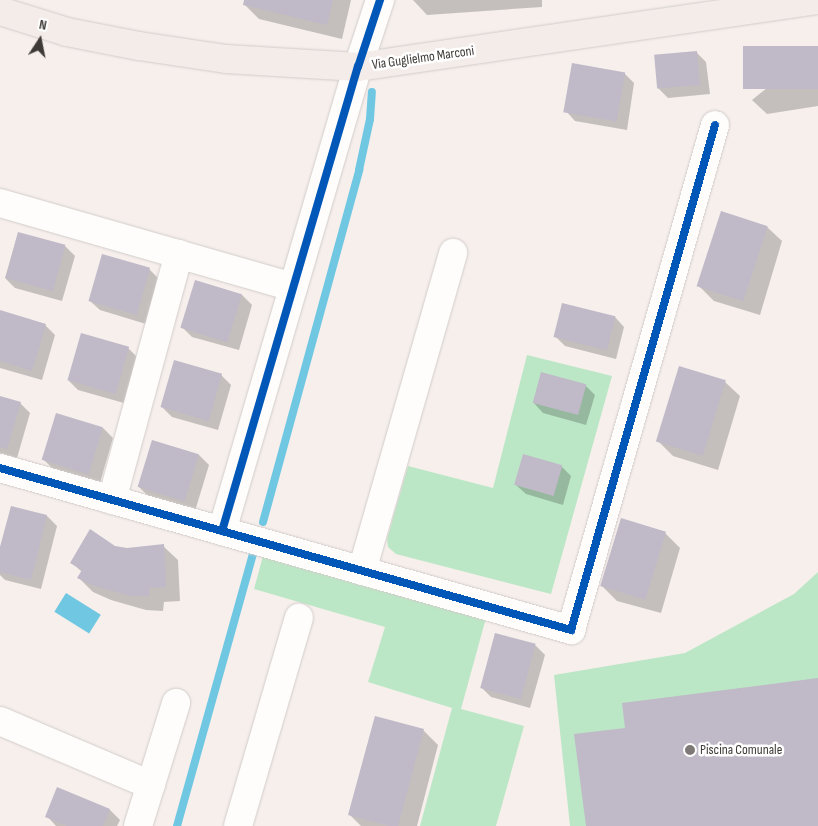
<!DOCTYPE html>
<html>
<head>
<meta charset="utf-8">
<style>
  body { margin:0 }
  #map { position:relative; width:818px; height:826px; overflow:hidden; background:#f6efec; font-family:"Sofia Sans Condensed",sans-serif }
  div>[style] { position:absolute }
  .green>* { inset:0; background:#bce7c6 }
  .water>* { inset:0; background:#70c7e2; transform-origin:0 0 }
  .shadow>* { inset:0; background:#0003 }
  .stream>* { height:8px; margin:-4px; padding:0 4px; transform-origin:4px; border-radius:4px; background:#70c7e2 }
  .building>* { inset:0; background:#c0b9c8; transform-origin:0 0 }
  .roads { filter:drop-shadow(0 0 1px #d2ccca) drop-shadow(0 0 1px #d2ccca) }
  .minor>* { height:28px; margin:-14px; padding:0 14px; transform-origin:14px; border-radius:14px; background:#fefdfc }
  .major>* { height:28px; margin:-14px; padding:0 14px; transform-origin:14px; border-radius:14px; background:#f3ece9 }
  .cycleway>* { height:8px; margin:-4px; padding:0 4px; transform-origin:4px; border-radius:4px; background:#0057b8 }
  .dots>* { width:14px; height:14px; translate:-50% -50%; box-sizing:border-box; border:2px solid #fff; border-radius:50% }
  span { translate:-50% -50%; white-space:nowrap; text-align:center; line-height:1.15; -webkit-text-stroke:5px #fff; paint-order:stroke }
  .street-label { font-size:14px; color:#3e3a37 }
  .poi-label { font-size:14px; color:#3e3a37 }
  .left { translate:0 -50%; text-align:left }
  .north { position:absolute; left:15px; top:15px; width:50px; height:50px; -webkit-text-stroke:4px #fff; paint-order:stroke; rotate:11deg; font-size:14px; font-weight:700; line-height:20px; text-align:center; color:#3e3a37 }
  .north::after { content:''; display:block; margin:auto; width:18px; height:22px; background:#3e3a37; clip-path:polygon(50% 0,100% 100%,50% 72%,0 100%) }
</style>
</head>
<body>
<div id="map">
  <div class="green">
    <i style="clip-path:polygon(527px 355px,612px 376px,551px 594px,396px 554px,388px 547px,387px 539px,408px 466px,493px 488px)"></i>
    <i style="clip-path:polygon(263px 556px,486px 618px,461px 709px,524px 726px,496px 826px,420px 826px,452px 708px,368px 682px,385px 627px,254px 589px)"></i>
    <i style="clip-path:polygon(818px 572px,818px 826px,570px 826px,554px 675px,685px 653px,794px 594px)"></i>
  </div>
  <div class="water">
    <i style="left:66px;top:593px;width:41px;height:22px;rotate:32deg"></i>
  </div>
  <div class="shadow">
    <i style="clip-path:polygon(245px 0,351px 0,342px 39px,259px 19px,244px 4px)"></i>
    <i style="clip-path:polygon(542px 0,542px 7px,427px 15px,413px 0)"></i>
    <i style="clip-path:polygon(818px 47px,818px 106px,767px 114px,752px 100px)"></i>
    <i style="clip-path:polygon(696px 52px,706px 62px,710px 94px,668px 98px,658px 88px)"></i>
    <i style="clip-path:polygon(624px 73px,634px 83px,627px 130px,575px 121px,566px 111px)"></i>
    <i style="clip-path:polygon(767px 227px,782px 241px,760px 315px,714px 301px,700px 287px)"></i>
    <i style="clip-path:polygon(18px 233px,65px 246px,75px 256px,62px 301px,15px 288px,5px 278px)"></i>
    <i style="clip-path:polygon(149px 269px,159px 279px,146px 324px,100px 310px,90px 301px)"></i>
    <i style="clip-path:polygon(196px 282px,242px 295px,252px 305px,239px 350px,192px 337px,182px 327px)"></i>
    <i style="clip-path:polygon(0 312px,45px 325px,55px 335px,42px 380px,0 368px)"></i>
    <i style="clip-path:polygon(615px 317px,624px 327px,616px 359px,565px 346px,555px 336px)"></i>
    <i style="clip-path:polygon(128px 348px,138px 358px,124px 403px,78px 390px,68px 380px)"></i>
    <i style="clip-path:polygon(221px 375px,231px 385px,218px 430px,172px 417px,162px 407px)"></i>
    <i style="clip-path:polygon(725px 382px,740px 396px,718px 470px,673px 456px,658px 441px)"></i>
    <i style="clip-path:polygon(585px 385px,595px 395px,586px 425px,543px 413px,534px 403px)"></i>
    <i style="clip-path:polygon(0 397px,20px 403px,30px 413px,17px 458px,0 453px)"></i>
    <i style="clip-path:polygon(103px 428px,113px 438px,100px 483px,53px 469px,43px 459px)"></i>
    <i style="clip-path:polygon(152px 442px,199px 455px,209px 465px,195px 511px,149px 497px,139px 487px)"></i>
    <i style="clip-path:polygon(561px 466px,571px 476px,563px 505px,526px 494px,516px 485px)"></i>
    <i style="clip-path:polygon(12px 507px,47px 516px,57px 526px,41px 589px,5px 580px,0 575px,0 552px)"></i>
    <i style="clip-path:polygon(665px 533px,680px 548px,661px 613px,617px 601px,602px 586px)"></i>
    <i style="clip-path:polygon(163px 546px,178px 560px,180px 601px,164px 602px,163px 611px,146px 610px,111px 600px,93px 592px,79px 578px,82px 572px,72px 563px,114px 547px,127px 549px)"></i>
    <i style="clip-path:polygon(535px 645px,545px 655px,530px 708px,491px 697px,481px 687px)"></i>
    <i style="clip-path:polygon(375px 717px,424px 731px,438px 745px,417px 826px,361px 826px,349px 814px)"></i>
    <i style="clip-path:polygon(58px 789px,110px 810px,120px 820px,117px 826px,56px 826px,47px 816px)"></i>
  </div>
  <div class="stream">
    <i style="left:263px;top:522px;width:365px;rotate:-74.7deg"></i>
    <i style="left:359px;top:170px;width:52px;rotate:-77.8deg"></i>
    <i style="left:370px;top:119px;width:27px;rotate:-86deg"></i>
    <i style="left:177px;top:826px;width:282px;rotate:-74.4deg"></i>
  </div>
  <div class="building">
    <i style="clip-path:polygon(244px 0,333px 0,327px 25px,243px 5px)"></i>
    <i style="left:818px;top:46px;width:43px;height:75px;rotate:90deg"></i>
    <i style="left:697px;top:51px;width:34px;height:43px;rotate:85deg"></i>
    <i style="left:572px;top:63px;width:54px;height:50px;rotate:10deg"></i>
    <i style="left:721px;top:211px;width:49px;height:79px;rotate:18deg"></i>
    <i style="left:18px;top:232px;width:49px;height:48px;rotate:15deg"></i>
    <i style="left:102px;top:254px;width:50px;height:49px;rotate:16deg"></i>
    <i style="left:195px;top:280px;width:49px;height:50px;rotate:17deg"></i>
    <i style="left:562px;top:303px;width:55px;height:35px;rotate:14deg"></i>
    <i style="clip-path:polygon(0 310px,46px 324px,32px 371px,0 361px)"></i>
    <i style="left:81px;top:333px;width:50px;height:49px;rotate:16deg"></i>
    <i style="left:174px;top:360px;width:50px;height:49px;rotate:16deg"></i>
    <i style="left:679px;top:366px;width:49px;height:79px;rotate:17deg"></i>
    <i style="left:541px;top:372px;width:47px;height:32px;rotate:15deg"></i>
    <i style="clip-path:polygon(0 396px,21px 402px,7px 449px,0 447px)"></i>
    <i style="left:56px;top:413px;width:49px;height:49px;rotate:17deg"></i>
    <i style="left:152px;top:440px;width:49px;height:49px;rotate:17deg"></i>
    <i style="left:523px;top:454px;width:41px;height:32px;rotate:16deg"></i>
    <i style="clip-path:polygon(11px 506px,47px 515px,31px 580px,0 572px,0 547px)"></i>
    <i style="left:621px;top:518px;width:47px;height:71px;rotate:17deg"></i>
    <i style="clip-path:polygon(90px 529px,115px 546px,127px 548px,164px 544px,166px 587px,149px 588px,149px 596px,130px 596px,95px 586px,77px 578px,82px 570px,70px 563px)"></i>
    <i style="left:495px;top:633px;width:42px;height:57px;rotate:15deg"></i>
    <i style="clip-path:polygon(818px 678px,818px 826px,586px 826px,574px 734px,625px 728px,622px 703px)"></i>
    <i style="clip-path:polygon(375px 716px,424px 729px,398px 826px,390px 826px,348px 815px)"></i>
    <i style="clip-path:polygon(57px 787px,110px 809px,103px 826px,68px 826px,45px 817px)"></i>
  </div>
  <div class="roads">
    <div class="minor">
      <i style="left:0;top:203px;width:305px;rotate:16deg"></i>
      <i style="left:0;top:468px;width:594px;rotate:15.84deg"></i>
      <i style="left:571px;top:630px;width:525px;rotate:-74.08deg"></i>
      <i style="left:112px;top:500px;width:255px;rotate:-74.8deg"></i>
      <i style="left:222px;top:531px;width:484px;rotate:-73.7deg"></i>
      <i style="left:358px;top:67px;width:71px;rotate:-71.8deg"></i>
      <i style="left:362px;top:571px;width:331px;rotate:-74deg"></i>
      <i style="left:0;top:721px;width:164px;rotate:23deg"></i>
      <i style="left:138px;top:826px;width:129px;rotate:-72.8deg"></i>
      <i style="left:238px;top:826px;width:217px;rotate:-73.7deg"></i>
    </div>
    <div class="major">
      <i style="left:0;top:11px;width:70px;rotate:17.4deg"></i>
      <i style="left:67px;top:32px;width:73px;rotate:11deg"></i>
      <i style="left:139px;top:46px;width:88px;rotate:8.5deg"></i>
      <i style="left:226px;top:59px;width:132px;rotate:3.5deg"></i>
      <i style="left:358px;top:67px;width:465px;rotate:-8.3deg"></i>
    </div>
  </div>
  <div class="cycleway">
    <i style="left:0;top:468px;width:594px;rotate:15.84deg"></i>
    <i style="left:571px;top:630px;width:525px;rotate:-74.08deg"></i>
    <i style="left:222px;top:531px;width:484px;rotate:-73.7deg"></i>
    <i style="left:358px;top:67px;width:71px;rotate:-71.8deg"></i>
  </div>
  <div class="dots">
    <i style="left:690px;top:750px;background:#7e7976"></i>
  </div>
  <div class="street-label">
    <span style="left:423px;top:58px;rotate:-8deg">Via Guglielmo Marconi</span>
  </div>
  <div class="poi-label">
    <span class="left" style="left:700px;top:750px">Piscina Comunale</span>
  </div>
  <div class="north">N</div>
</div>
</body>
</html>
